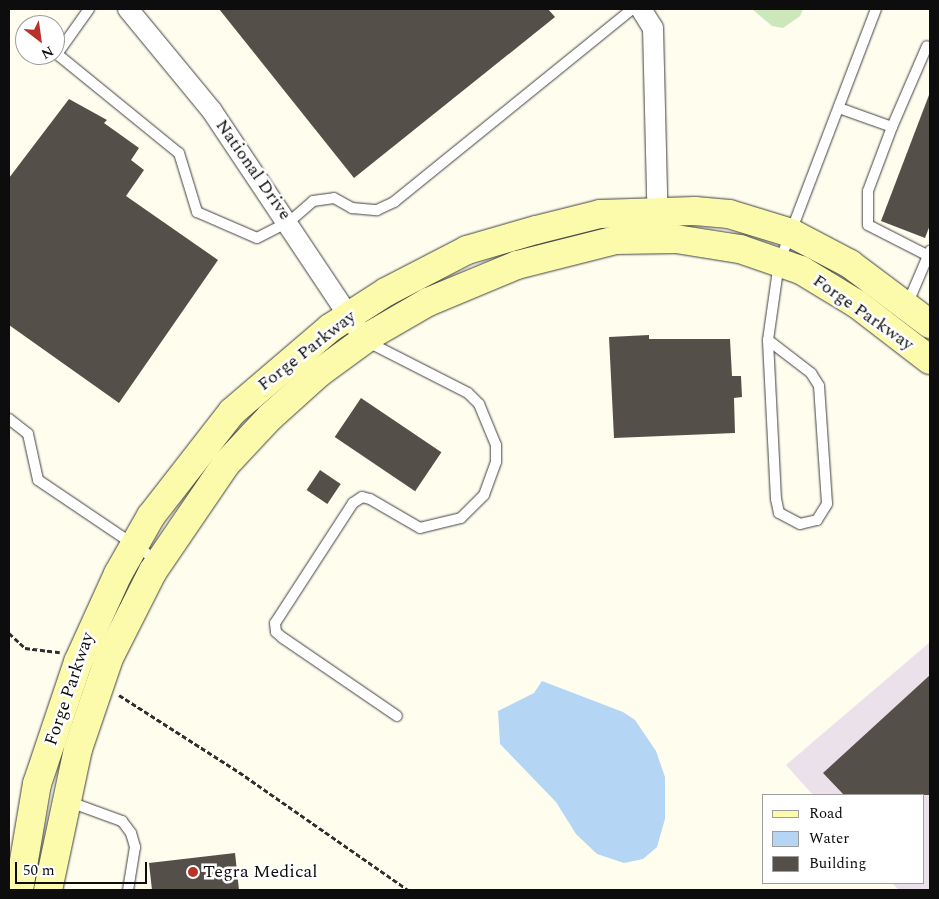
<!DOCTYPE html>
<html>
<head>
<meta charset="utf-8">
<style>
  body { margin:0 }
  #map { position:relative; width:939px; height:899px; overflow:hidden; background:#fefdee; font-family:Spectral,serif }
  div>[style] { position:absolute }
  .industrial>* { inset:0; background:#ebe1eb }
  .green>* { inset:0; background:#cce7b9 }
  .water>* { inset:0; background:#b4d6f4 }
  .building>* { inset:0; background:#554f4a; transform-origin:0 0 }
  .path>* { height:3px; margin-top:-1.5px; transform-origin:0; background:repeating-linear-gradient(90deg,#2f2f2f 0 5px,transparent 0 7.5px) }
  .roads { filter:drop-shadow(0 0 1px #404040) drop-shadow(0 0 1px #404040) }
  .lane>* { height:10px; margin:-5px; padding:0 5px; transform-origin:5px; border-radius:5px; background:#fff }
  .street>* { height:20px; margin:-10px; padding:0 10px; transform-origin:10px; border-radius:10px; background:#fff }
  .secondary>* { height:28px; margin:-14px; padding:0 14px; transform-origin:14px; border-radius:14px; background:#fcfbab }
  .dots>* { width:14px; height:14px; translate:-50% -50%; box-sizing:border-box; border:2px solid #fff; border-radius:50% }
  span { translate:-50% -50%; white-space:nowrap; text-align:center; line-height:1.15; -webkit-text-stroke:5px #fff; paint-order:stroke }
  .street-label { font-size:18px; color:#0d0d0d }
  .poi-label { font-size:18px; color:#0d0d0d }
  .left { translate:0 -50%; text-align:left }
  .frame { position:absolute; inset:0; border:10px solid #0d0d0d; pointer-events:none }
  .legend { position:absolute; left:762px; top:794px; width:162px; height:90px; box-sizing:border-box; background:#fff; border:1px solid #9e9e9e; margin:0; padding:6px 9px; list-style:none; font-size:15px; color:#0d0d0d }
  .legend li { display:flex; align-items:center; gap:10px; height:25px }
  .legend b { width:25px; border:1px solid #9e9e9e }
  .north { position:absolute; left:15px; top:15px; width:50px; height:50px; box-sizing:border-box; background:#fff; border:1px solid #9e9e9e; border-radius:50%; rotate:150deg; font-size:14px; font-weight:700; line-height:20px; text-align:center; color:#0d0d0d }
  .north::after { content:''; display:block; margin:auto; width:18px; height:22px; background:#b8312a; clip-path:polygon(50% 0,100% 100%,50% 72%,0 100%) }
  .scale { position:absolute; left:15px; top:862px; width:132px; height:22px; box-sizing:border-box; border:2px solid #0d0d0d; border-top:0; padding-left:6px; font-size:15px; line-height:18px; white-space:nowrap; color:#0d0d0d; -webkit-text-stroke:4px #fff; paint-order:stroke }
</style>
</head>
<body>
<div id="map">
  <div class="industrial">
    <i style="clip-path:polygon(930px 642px,930px 890px,899px 890px,892px 883px,923px 883px,923px 795px,813px 795px,786px 765px)"></i>
  </div>
  <div class="green">
    <i style="clip-path:polygon(752px 9px,803px 9px,800px 16px,783px 28px,772px 26px)"></i>
  </div>
  <div class="water">
    <i style="clip-path:polygon(542px 681px,623px 712px,635px 720px,656px 751px,665px 777px,665px 819px,657px 847px,643px 859px,624px 863px,597px 854px,576px 834px,556px 802px,500px 744px,498px 711px,534px 693px)"></i>
  </div>
  <div class="building">
    <i style="clip-path:polygon(219px 9px,548px 9px,555px 17px,354px 178px)"></i>
    <i style="clip-path:polygon(929px 95px,930px 225px,925px 238px,881px 221px)"></i>
    <i style="clip-path:polygon(69px 99px,107px 120px,104px 123px,139px 148px,131px 160px,144px 170px,126px 196px,218px 260px,119px 403px,9px 325px,9px 178px)"></i>
    <i style="clip-path:polygon(649px 335px,649px 339px,730px 339px,732px 376px,741px 376px,742px 397px,734px 398px,735px 433px,614px 438px,609px 337px)"></i>
    <i style="left:361px;top:398px;width:97px;height:47px;rotate:34deg"></i>
    <i style="left:320px;top:470px;width:25px;height:24px;rotate:34deg"></i>
    <i style="clip-path:polygon(930px 675px,930px 795px,844px 795px,823px 773px)"></i>
    <i style="clip-path:polygon(235px 853px,239px 890px,152px 890px,149px 863px)"></i>
  </div>
  <div class="path">
    <i style="left:9px;top:633px;width:22px;rotate:43deg"></i>
    <i style="left:25px;top:648px;width:35px;rotate:7deg"></i>
    <i style="left:119px;top:695px;width:143px;rotate:32.7deg"></i>
    <i style="left:239px;top:772px;width:206px;rotate:34.9deg"></i>
  </div>
  <div class="roads">
    <div class="lane">
      <i style="left:89px;top:9px;width:55px;rotate:125.4deg"></i>
      <i style="left:57px;top:54px;width:157px;rotate:39.1deg"></i>
      <i style="left:179px;top:153px;width:62px;rotate:73deg"></i>
      <i style="left:197px;top:212px;width:65px;rotate:23.4deg"></i>
      <i style="left:257px;top:238px;width:36px;rotate:-27deg"></i>
      <i style="left:289px;top:222px;width:32px;rotate:-41deg"></i>
      <i style="left:313px;top:201px;width:21px;rotate:-8deg"></i>
      <i style="left:334px;top:198px;width:21px;rotate:29deg"></i>
      <i style="left:352px;top:208px;width:25px;rotate:5deg"></i>
      <i style="left:377px;top:210px;width:19px;rotate:-25deg"></i>
      <i style="left:394px;top:202px;width:306px;rotate:-39deg"></i>
      <i style="left:839px;top:108px;width:56px;rotate:19.7deg"></i>
      <i style="left:892px;top:127px;width:68px;rotate:110.6deg"></i>
      <i style="left:868px;top:191px;width:34px;rotate:90deg"></i>
      <i style="left:868px;top:225px;width:66px;rotate:27deg"></i>
      <i style="left:892px;top:127px;width:88px;rotate:-66.6deg"></i>
      <i style="left:907px;top:305px;width:59px;rotate:-66.9deg"></i>
      <i style="left:768px;top:340px;width:54px;rotate:37.5deg"></i>
      <i style="left:811px;top:373px;width:15px;rotate:58deg"></i>
      <i style="left:819px;top:386px;width:118px;rotate:86.1deg"></i>
      <i style="left:827px;top:504px;width:19px;rotate:122deg"></i>
      <i style="left:817px;top:520px;width:17px;rotate:167deg"></i>
      <i style="left:800px;top:524px;width:24px;rotate:-152deg"></i>
      <i style="left:779px;top:513px;width:14px;rotate:-102deg"></i>
      <i style="left:776px;top:499px;width:159px;rotate:-92.9deg"></i>
      <i style="left:768px;top:340px;width:78px;rotate:-81.9deg"></i>
      <i style="left:779px;top:263px;width:272px;rotate:-69.1deg"></i>
      <i style="left:366px;top:341px;width:114px;rotate:27deg"></i>
      <i style="left:468px;top:393px;width:16px;rotate:45deg"></i>
      <i style="left:479px;top:404px;width:44px;rotate:67.5deg"></i>
      <i style="left:496px;top:445px;width:17px;rotate:90deg"></i>
      <i style="left:496px;top:462px;width:35px;rotate:110deg"></i>
      <i style="left:484px;top:495px;width:33px;rotate:135deg"></i>
      <i style="left:461px;top:518px;width:42px;rotate:166.3deg"></i>
      <i style="left:420px;top:528px;width:58px;rotate:-149.9deg"></i>
      <i style="left:370px;top:499px;width:8px;rotate:-166deg"></i>
      <i style="left:362px;top:497px;width:11px;rotate:146deg"></i>
      <i style="left:353px;top:503px;width:143px;rotate:123deg"></i>
      <i style="left:275px;top:623px;width:9px;rotate:84deg"></i>
      <i style="left:276px;top:632px;width:9px;rotate:41deg"></i>
      <i style="left:283px;top:638px;width:138px;rotate:34.4deg"></i>
      <i style="left:9px;top:419px;width:24px;rotate:38deg"></i>
      <i style="left:28px;top:434px;width:47px;rotate:77.7deg"></i>
      <i style="left:38px;top:480px;width:145px;rotate:34deg"></i>
      <i style="left:67px;top:801px;width:59px;rotate:20deg"></i>
      <i style="left:122px;top:821px;width:15px;rotate:53deg"></i>
      <i style="left:131px;top:833px;width:15px;rotate:74deg"></i>
      <i style="left:135px;top:847px;width:44px;rotate:99.2deg"></i>
    </div>
    <div class="street">
      <i style="left:128px;top:9px;width:132px;rotate:50.5deg"></i>
      <i style="left:212px;top:111px;width:260px;rotate:56.3deg"></i>
      <i style="left:641px;top:9px;width:22px;rotate:58deg"></i>
      <i style="left:653px;top:28px;width:198px;rotate:88.6deg"></i>
    </div>
    <div class="secondary">
      <i style="left:19px;top:890px;width:108px;rotate:-80.4deg"></i>
      <i style="left:37px;top:784px;width:129px;rotate:-71.4deg"></i>
      <i style="left:78px;top:662px;width:97px;rotate:-65.6deg"></i>
      <i style="left:118px;top:574px;width:67px;rotate:-60.4deg"></i>
      <i style="left:151px;top:516px;width:132px;rotate:-52.1deg"></i>
      <i style="left:232px;top:412px;width:129px;rotate:-40.6deg"></i>
      <i style="left:330px;top:328px;width:67px;rotate:-32.7deg"></i>
      <i style="left:386px;top:292px;width:91px;rotate:-27.4deg"></i>
      <i style="left:467px;top:250px;width:72px;rotate:-16.2deg"></i>
      <i style="left:536px;top:230px;width:66px;rotate:-14deg"></i>
      <i style="left:600px;top:214px;width:95px;rotate:-1.8deg"></i>
      <i style="left:695px;top:211px;width:34px;rotate:5deg"></i>
      <i style="left:729px;top:214px;width:65px;rotate:17deg"></i>
      <i style="left:791px;top:233px;width:67px;rotate:27.7deg"></i>
      <i style="left:850px;top:264px;width:100px;rotate:36.9deg"></i>
      <i style="left:48px;top:890px;width:144px;rotate:-78deg"></i>
      <i style="left:78px;top:749px;width:96px;rotate:-71.2deg"></i>
      <i style="left:109px;top:658px;width:97px;rotate:-63.2deg"></i>
      <i style="left:153px;top:571px;width:130px;rotate:-55.7deg"></i>
      <i style="left:226px;top:464px;width:64px;rotate:-46.9deg"></i>
      <i style="left:270px;top:417px;width:66px;rotate:-41.9deg"></i>
      <i style="left:319px;top:373px;width:64px;rotate:-36.2deg"></i>
      <i style="left:371px;top:335px;width:66px;rotate:-30.1deg"></i>
      <i style="left:428px;top:302px;width:96px;rotate:-22.6deg"></i>
      <i style="left:517px;top:265px;width:102px;rotate:-14.2deg"></i>
      <i style="left:616px;top:240px;width:60px;rotate:-1deg"></i>
      <i style="left:676px;top:239px;width:65px;rotate:8.9deg"></i>
      <i style="left:740px;top:249px;width:65px;rotate:19deg"></i>
      <i style="left:801px;top:270px;width:66px;rotate:31.3deg"></i>
      <i style="left:857px;top:304px;width:92px;rotate:37.5deg"></i>
    </div>
  </div>
  <div class="dots">
    <i style="left:193px;top:872px;background:#b8312a"></i>
  </div>
  <div class="street-label">
    <span style="left:253px;top:170px;rotate:55deg">National Drive</span>
    <span style="left:863px;top:313px;rotate:35deg">Forge Parkway</span>
    <span style="left:307px;top:351px;rotate:-38deg">Forge Parkway</span>
    <span style="left:70px;top:689px;rotate:-71deg">Forge Parkway</span>
  </div>
  <div class="poi-label">
    <span class="left" style="left:203px;top:872px">Tegra Medical</span>
  </div>
  <div class="frame"></div>
  <ul class="legend">
  <li><b style="height:6px;background:#fcfbab"></b>Road</li>
  <li><b style="height:14px;background:#b4d6f4"></b>Water</li>
  <li><b style="height:14px;background:#554f4a"></b>Building</li>
  </ul>
  <div class="north">N</div>
  <div class="scale">50 m</div>
</div>
</body>
</html>
